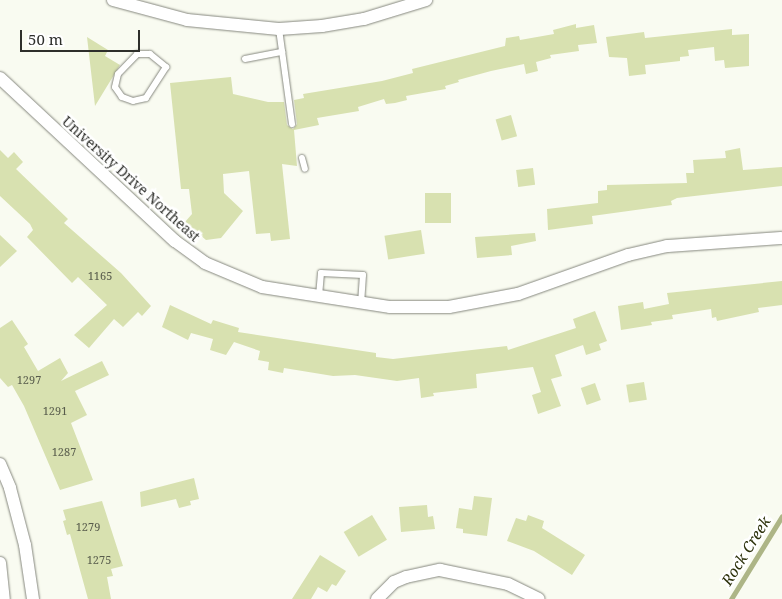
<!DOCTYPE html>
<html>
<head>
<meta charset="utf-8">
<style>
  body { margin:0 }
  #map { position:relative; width:782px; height:599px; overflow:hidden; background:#f9fbf1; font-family:"Noto Serif",serif }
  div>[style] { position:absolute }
  .stream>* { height:5px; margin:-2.5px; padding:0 2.5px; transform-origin:2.5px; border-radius:2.5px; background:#adb586 }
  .building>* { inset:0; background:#d8e1b0; transform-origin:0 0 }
  .roads { filter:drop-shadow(0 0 1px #86887f) drop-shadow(0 0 1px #86887f) }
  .service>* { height:6px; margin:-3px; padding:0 3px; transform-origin:3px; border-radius:3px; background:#fff }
  .minor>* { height:12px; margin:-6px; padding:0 6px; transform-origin:6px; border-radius:6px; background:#fff }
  span { translate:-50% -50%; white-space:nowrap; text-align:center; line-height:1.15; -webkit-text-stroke:5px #fff; paint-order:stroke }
  .number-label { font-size:11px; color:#585c4c }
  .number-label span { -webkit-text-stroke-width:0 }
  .street-label { font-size:14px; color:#2e2f2b }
  .water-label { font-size:15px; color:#2c310b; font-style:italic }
  .scale { position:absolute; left:20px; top:30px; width:120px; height:22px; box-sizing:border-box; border:2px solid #2e2f2b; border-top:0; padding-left:6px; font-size:15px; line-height:18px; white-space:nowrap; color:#2e2f2b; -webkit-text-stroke:4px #fff; paint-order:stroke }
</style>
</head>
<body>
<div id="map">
  <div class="stream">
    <i style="left:731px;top:599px;width:97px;rotate:-58.4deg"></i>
  </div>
  <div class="building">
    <i style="clip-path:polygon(576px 24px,576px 28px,594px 25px,597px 43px,578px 45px,579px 51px,550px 55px,551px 58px,536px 62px,538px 71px,526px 74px,524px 64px,491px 71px,458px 80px,459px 82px,445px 86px,446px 89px,406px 96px,407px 100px,395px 103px,386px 104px,384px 99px,358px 107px,359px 111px,317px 118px,319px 125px,294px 130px,297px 166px,282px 164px,290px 239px,271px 241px,270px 233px,256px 234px,249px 171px,223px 174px,224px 193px,243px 211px,221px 238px,206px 240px,185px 222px,192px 214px,189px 189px,181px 189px,170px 83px,231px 77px,233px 94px,268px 102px,284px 102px,287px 125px,293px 129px,297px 124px,294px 100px,304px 98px,303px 94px,382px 81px,413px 73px,412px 69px,505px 46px,506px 38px,519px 36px,520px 40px,554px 34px,553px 30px)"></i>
    <i style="clip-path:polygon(732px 29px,732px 35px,749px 34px,749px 66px,725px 68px,724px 60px,715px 61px,714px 47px,688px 50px,689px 56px,680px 57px,680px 61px,645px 65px,646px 74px,629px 76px,627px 58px,609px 57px,606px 37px,644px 32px,645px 38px)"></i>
    <i style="clip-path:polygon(87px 37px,108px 50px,105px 56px,120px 65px,95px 106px)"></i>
    <i style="left:511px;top:115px;width:22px;height:16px;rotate:74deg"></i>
    <i style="clip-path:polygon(740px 148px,743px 170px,782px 167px,782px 186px,677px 198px,671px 201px,672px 205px,592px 216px,593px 224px,548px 230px,547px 209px,598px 203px,598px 191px,607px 190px,607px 185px,687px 183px,686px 173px,694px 173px,693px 160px,726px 158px,725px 151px)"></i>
    <i style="clip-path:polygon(0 150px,8px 158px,14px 152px,23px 162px,16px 169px,68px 219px,64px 223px,121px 273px,151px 306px,142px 316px,138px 312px,123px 327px,114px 319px,89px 348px,74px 335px,107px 305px,78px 277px,72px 283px,27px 237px,33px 230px,30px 224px,0 196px)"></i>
    <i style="left:533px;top:168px;width:17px;height:17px;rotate:83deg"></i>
    <i style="left:425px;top:193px;width:26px;height:30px"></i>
    <i style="left:421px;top:230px;width:24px;height:37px;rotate:81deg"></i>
    <i style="clip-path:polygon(535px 233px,536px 241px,511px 246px,512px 255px,477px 258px,475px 237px)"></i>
    <i style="clip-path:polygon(0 235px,17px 251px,0 267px)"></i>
    <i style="clip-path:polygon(782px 281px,782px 305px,758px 308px,759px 312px,717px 321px,716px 317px,712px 318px,711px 309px,672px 315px,673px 319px,651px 322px,652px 325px,621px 330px,618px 306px,643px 302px,644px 309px,669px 304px,667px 293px)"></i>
    <i style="clip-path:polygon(170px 305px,211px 324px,213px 320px,239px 328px,238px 332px,376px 353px,376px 357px,393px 359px,507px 346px,508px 350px,576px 328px,573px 319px,595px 311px,607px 341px,599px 344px,601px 350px,586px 355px,583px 345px,555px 355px,562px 376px,551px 379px,561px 406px,538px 414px,532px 395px,541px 392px,533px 367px,476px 374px,477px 388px,433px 393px,434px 396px,421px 398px,419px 378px,397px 381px,355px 375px,333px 376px,284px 368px,283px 373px,268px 370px,269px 362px,258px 360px,260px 351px,234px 342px,226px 355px,210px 350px,213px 339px,191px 333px,188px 340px,162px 327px)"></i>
    <i style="clip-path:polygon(12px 320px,28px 344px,24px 347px,38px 371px,60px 358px,68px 373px,61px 381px,102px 361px,109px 375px,75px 391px,87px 415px,71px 423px,93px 480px,60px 490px,24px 406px,12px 385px,8px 387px,0 378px,0 328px)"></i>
    <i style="left:644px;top:382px;width:18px;height:18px;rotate:81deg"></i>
    <i style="left:595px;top:383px;width:18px;height:15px;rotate:71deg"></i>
    <i style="clip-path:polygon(194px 478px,199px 499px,190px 501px,191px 505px,179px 508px,176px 499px,141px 507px,140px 492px)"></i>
    <i style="clip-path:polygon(474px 496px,492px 498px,487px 536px,463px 533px,463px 529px,456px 528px,459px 508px,472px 510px)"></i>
    <i style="clip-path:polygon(102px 501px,123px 566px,111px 569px,113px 576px,107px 577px,111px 599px,88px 599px,70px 534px,67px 535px,63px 521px,66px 520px,63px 510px)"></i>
    <i style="clip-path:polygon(427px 505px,428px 517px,433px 516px,435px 529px,401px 532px,399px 507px)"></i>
    <i style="left:372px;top:515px;width:29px;height:33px;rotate:59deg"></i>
    <i style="clip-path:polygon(528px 515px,544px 521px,542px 528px,585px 555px,572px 575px,534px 551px,507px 541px,516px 518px,526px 521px)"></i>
    <i style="clip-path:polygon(320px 555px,346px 571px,336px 586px,332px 584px,327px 592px,318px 587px,311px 599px,292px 599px)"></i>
  </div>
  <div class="roads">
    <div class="service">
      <i style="left:279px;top:29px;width:96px;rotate:82.2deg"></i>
      <i style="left:137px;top:54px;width:13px"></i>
      <i style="left:150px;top:54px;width:21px;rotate:39deg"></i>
      <i style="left:166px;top:67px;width:37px;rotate:123deg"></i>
      <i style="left:146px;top:98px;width:13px;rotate:167deg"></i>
      <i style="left:133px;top:101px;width:12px;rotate:-160deg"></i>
      <i style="left:122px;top:97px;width:12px;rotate:-125deg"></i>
      <i style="left:115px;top:87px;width:13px;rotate:-77deg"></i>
      <i style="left:118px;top:74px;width:28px;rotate:-46deg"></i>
      <i style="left:245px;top:59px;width:38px;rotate:-11deg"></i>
      <i style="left:302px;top:158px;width:11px;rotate:75deg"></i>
      <i style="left:319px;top:296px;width:23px;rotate:-85deg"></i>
      <i style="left:321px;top:273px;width:42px;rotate:2.7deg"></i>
      <i style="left:363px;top:275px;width:28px;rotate:94deg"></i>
    </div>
    <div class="minor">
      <i style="left:113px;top:0;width:77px;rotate:15.1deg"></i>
      <i style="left:187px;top:20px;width:92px;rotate:5.6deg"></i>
      <i style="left:279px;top:29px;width:43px;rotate:-4deg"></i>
      <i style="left:322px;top:26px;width:43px;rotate:-9.5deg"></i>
      <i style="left:364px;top:19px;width:65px;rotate:-17deg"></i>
      <i style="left:0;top:78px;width:239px;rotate:43deg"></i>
      <i style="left:175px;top:241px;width:37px;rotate:36deg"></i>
      <i style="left:205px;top:263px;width:62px;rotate:22.8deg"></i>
      <i style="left:262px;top:287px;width:130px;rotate:8.9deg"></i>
      <i style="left:390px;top:307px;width:59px"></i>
      <i style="left:449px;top:307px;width:70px;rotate:-10.7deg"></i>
      <i style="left:518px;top:294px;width:117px;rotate:-19.5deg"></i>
      <i style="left:628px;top:255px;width:40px;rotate:-13deg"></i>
      <i style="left:667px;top:246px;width:115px;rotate:-4deg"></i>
      <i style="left:0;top:464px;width:26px;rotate:67deg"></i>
      <i style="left:10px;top:488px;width:59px;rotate:75.3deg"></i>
      <i style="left:25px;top:545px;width:55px;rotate:81.6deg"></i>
      <i style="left:0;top:563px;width:36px;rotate:84deg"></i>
      <i style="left:377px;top:599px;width:24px;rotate:-45deg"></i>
      <i style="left:394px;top:582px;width:13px;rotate:-23deg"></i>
      <i style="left:406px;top:577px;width:35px;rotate:-12deg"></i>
      <i style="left:440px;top:570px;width:69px;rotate:11.6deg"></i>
      <i style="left:508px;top:584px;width:34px;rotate:26deg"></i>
    </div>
  </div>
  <div class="number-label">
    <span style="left:100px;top:276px">1165</span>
    <span style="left:29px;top:380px">1297</span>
    <span style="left:55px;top:411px">1291</span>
    <span style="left:64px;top:452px">1287</span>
    <span style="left:88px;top:527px">1279</span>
    <span style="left:99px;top:560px">1275</span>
  </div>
  <div class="street-label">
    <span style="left:131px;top:179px;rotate:42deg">University Drive Northeast</span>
  </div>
  <div class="water-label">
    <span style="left:746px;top:551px;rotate:-58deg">Rock Creek</span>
  </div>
  <div class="scale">50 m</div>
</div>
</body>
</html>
